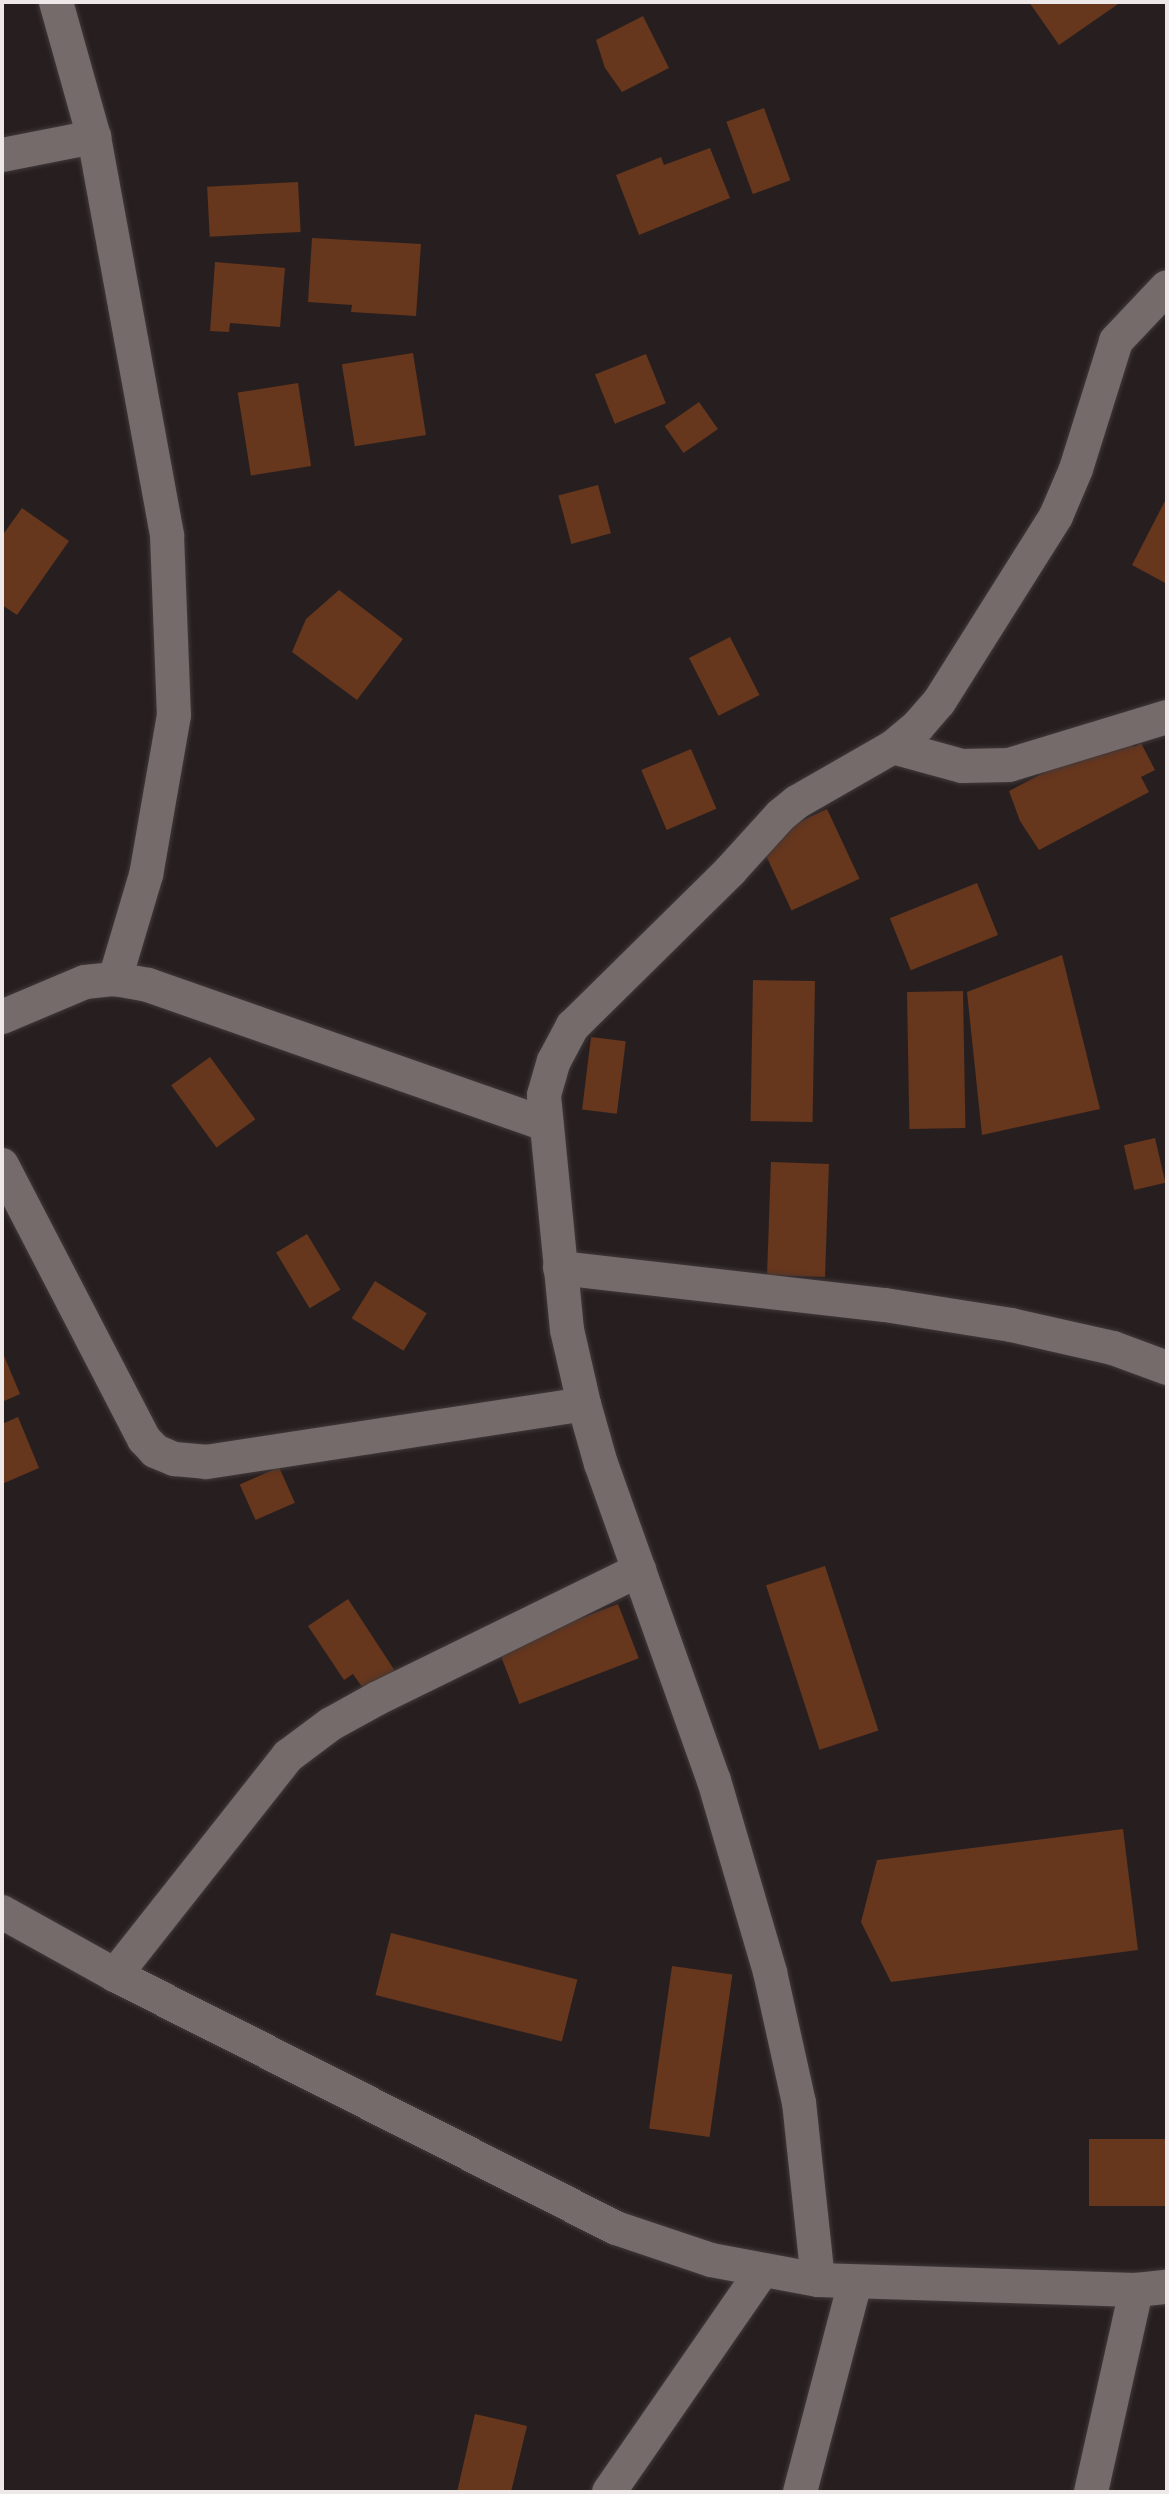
<!DOCTYPE html>
<html>
<head>
<meta charset="utf-8">
<style>
  body { margin:0 }
  #map { position:relative; width:1169px; height:2494px; overflow:hidden; background:#271f1f; font-family:"DM Sans",sans-serif }
  div>[style] { position:absolute }
  .building>* { inset:0; background:#66361d; transform-origin:0 0 }
  .roads { filter:drop-shadow(0 0 2px #41393a) drop-shadow(0 0 2px #41393a) }
  .minor>* { height:34px; margin:-17px; padding:0 17px; transform-origin:17px; border-radius:17px; background:#756b6b }
  span { translate:-50% -50%; white-space:nowrap; text-align:center; line-height:1.15; -webkit-text-stroke:6px #0d0a0a; paint-order:stroke }
  .frame { position:absolute; inset:0; border:4px solid #eee8e8; pointer-events:none }
</style>
</head>
<body>
<div id="map">
  <div class="building">
    <i style="clip-path:polygon(1029px 2px,1121px 2px,1059px 45px)"></i>
    <i style="clip-path:polygon(643px 16px,669px 68px,622px 92px,605px 68px,596px 40px)"></i>
    <i style="left:764px;top:108px;width:77px;height:40px;rotate:70deg"></i>
    <i style="clip-path:polygon(710px 148px,730px 198px,639px 235px,616px 175px,661px 157px,664px 165px)"></i>
    <i style="left:298px;top:182px;width:50px;height:91px;rotate:87deg"></i>
    <i style="clip-path:polygon(312px 238px,421px 244px,416px 316px,351px 312px,352px 305px,308px 302px)"></i>
    <i style="clip-path:polygon(215px 262px,285px 268px,280px 327px,230px 323px,229px 332px,210px 331px)"></i>
    <i style="left:413px;top:353px;width:83px;height:72px;rotate:81deg"></i>
    <i style="left:646px;top:354px;width:53px;height:55px;rotate:68deg"></i>
    <i style="left:298px;top:383px;width:84px;height:61px;rotate:81deg"></i>
    <i style="left:699px;top:402px;width:33px;height:42px;rotate:55deg"></i>
    <i style="left:598px;top:485px;width:50px;height:41px;rotate:75deg"></i>
    <i style="clip-path:polygon(1167px 497px,1167px 584px,1132px 565px)"></i>
    <i style="clip-path:polygon(22px 508px,69px 541px,17px 615px,2px 605px,2px 536px)"></i>
    <i style="clip-path:polygon(339px 590px,403px 639px,357px 700px,292px 652px,306px 619px)"></i>
    <i style="left:730px;top:637px;width:65px;height:46px;rotate:63deg"></i>
    <i style="clip-path:polygon(1125px 730px,1134px 747px,1141px 743px,1155px 770px,1141px 777px,1149px 792px,1039px 850px,1020px 821px,1009px 791px)"></i>
    <i style="left:691px;top:749px;width:65px;height:54px;rotate:67deg"></i>
    <i style="left:827px;top:809px;width:77px;height:75px;rotate:65deg"></i>
    <i style="left:977px;top:883px;width:56px;height:94px;rotate:68deg"></i>
    <i style="clip-path:polygon(1062px 955px,1100px 1109px,982px 1135px,967px 992px)"></i>
    <i style="left:753px;top:980px;width:62px;height:141px;rotate:1deg"></i>
    <i style="left:963px;top:991px;width:137px;height:56px;rotate:89deg"></i>
    <i style="left:591px;top:1037px;width:35px;height:73px;rotate:7deg"></i>
    <i style="left:210px;top:1057px;width:77px;height:48px;rotate:54deg"></i>
    <i style="left:1155px;top:1138px;width:46px;height:32px;rotate:77deg"></i>
    <i style="left:771px;top:1162px;width:58px;height:113px;rotate:2deg"></i>
    <i style="left:307px;top:1234px;width:65px;height:36px;rotate:59deg"></i>
    <i style="left:375px;top:1281px;width:61px;height:44px;rotate:32deg"></i>
    <i style="clip-path:polygon(2px 1351px,20px 1394px,2px 1402px)"></i>
    <i style="clip-path:polygon(18px 1417px,39px 1468px,2px 1484px,2px 1424px)"></i>
    <i style="left:279px;top:1467px;width:39px;height:43px;rotate:66deg"></i>
    <i style="left:825px;top:1566px;width:173px;height:62px;rotate:72deg"></i>
    <i style="clip-path:polygon(348px 1599px,395px 1671px,365px 1691px,353px 1674px,344px 1680px,308px 1626px)"></i>
    <i style="left:618px;top:1604px;width:58px;height:128px;rotate:69deg"></i>
    <i style="clip-path:polygon(1123px 1829px,1138px 1950px,891px 1982px,861px 1922px,877px 1860px)"></i>
    <i style="left:391px;top:1933px;width:192px;height:64px;rotate:14deg"></i>
    <i style="left:672px;top:1966px;width:61px;height:164px;rotate:8deg"></i>
    <i style="left:1167px;top:2139px;width:67px;height:78px;rotate:90deg"></i>
    <i style="clip-path:polygon(475px 2414px,527px 2426px,511px 2492px,457px 2492px)"></i>
  </div>
  <div class="roads">
    <div class="minor">
      <i style="left:56px;top:2px;width:140px;rotate:74.3deg"></i>
      <i style="left:94px;top:137px;width:405px;rotate:79.6deg"></i>
      <i style="left:167px;top:535px;width:180px;rotate:87.8deg"></i>
      <i style="left:174px;top:715px;width:162px;rotate:99.9deg"></i>
      <i style="left:146px;top:875px;width:109px;rotate:106.6deg"></i>
      <i style="left:2px;top:155px;width:94px;rotate:-11.1deg"></i>
      <i style="left:893px;top:747px;width:72px;rotate:15.4deg"></i>
      <i style="left:962px;top:766px;width:47px;rotate:-1.2deg"></i>
      <i style="left:1009px;top:765px;width:165px;rotate:-16.9deg"></i>
      <i style="left:2px;top:1017px;width:90px;rotate:-22.9deg"></i>
      <i style="left:85px;top:982px;width:30px;rotate:-6deg"></i>
      <i style="left:115px;top:979px;width:34px;rotate:10deg"></i>
      <i style="left:148px;top:985px;width:421px;rotate:19.3deg"></i>
      <i style="left:2px;top:1165px;width:309px;rotate:62.6deg"></i>
      <i style="left:144px;top:1439px;width:16px;rotate:47deg"></i>
      <i style="left:155px;top:1451px;width:21px;rotate:23deg"></i>
      <i style="left:174px;top:1459px;width:32px;rotate:5deg"></i>
      <i style="left:206px;top:1462px;width:382px;rotate:-8.7deg"></i>
      <i style="left:560px;top:1268px;width:327px;rotate:6.5deg"></i>
      <i style="left:885px;top:1305px;width:128px;rotate:9deg"></i>
      <i style="left:1011px;top:1325px;width:105px;rotate:12.7deg"></i>
      <i style="left:1113px;top:1348px;width:58px;rotate:20.3deg"></i>
      <i style="left:2px;top:1912px;width:129px;rotate:29.1deg"></i>
      <i style="left:115px;top:1975px;width:561px;rotate:26.79deg"></i>
      <i style="left:616px;top:2228px;width:100px;rotate:18.6deg"></i>
      <i style="left:711px;top:2260px;width:109px;rotate:10.6deg"></i>
      <i style="left:818px;top:2280px;width:318px;rotate:1.8deg"></i>
      <i style="left:1136px;top:2290px;width:31px;rotate:-6deg"></i>
      <i style="left:115px;top:1975px;width:279px;rotate:-51.7deg"></i>
      <i style="left:288px;top:1756px;width:54px;rotate:-36.7deg"></i>
      <i style="left:331px;top:1724px;width:54px;rotate:-29deg"></i>
      <i style="left:378px;top:1698px;width:291px;rotate:-26.1deg"></i>
      <i style="left:818px;top:2280px;width:178px;rotate:-96.1deg"></i>
      <i style="left:799px;top:2103px;width:134px;rotate:-102.5deg"></i>
      <i style="left:770px;top:1972px;width:199px;rotate:-106.3deg"></i>
      <i style="left:714px;top:1781px;width:337px;rotate:-109.6deg"></i>
      <i style="left:601px;top:1464px;width:62px;rotate:-105.8deg"></i>
      <i style="left:584px;top:1404px;width:76px;rotate:-102.9deg"></i>
      <i style="left:567px;top:1330px;width:236px;rotate:-95.6deg"></i>
      <i style="left:544px;top:1095px;width:35px;rotate:-74deg"></i>
      <i style="left:554px;top:1061px;width:40px;rotate:-62deg"></i>
      <i style="left:573px;top:1026px;width:221px;rotate:-44.6deg"></i>
      <i style="left:730px;top:871px;width:76px;rotate:-47.7deg"></i>
      <i style="left:781px;top:815px;width:21px;rotate:-39deg"></i>
      <i style="left:797px;top:802px;width:111px;rotate:-29.8deg"></i>
      <i style="left:893px;top:747px;width:33px;rotate:-40deg"></i>
      <i style="left:918px;top:726px;width:32px;rotate:-49deg"></i>
      <i style="left:939px;top:702px;width:220px;rotate:-57.8deg"></i>
      <i style="left:1056px;top:516px;width:51px;rotate:-66.9deg"></i>
      <i style="left:1076px;top:469px;width:134px;rotate:-72.6deg"></i>
      <i style="left:1116px;top:341px;width:74px;rotate:-46.6deg"></i>
      <i style="left:609px;top:2492px;width:269px;rotate:-55.3deg"></i>
      <i style="left:800px;top:2492px;width:217px;rotate:-75.3deg"></i>
      <i style="left:1091px;top:2492px;width:207px;rotate:-77.4deg"></i>
    </div>
  </div>
  <div class="frame"></div>
</div>
</body>
</html>
